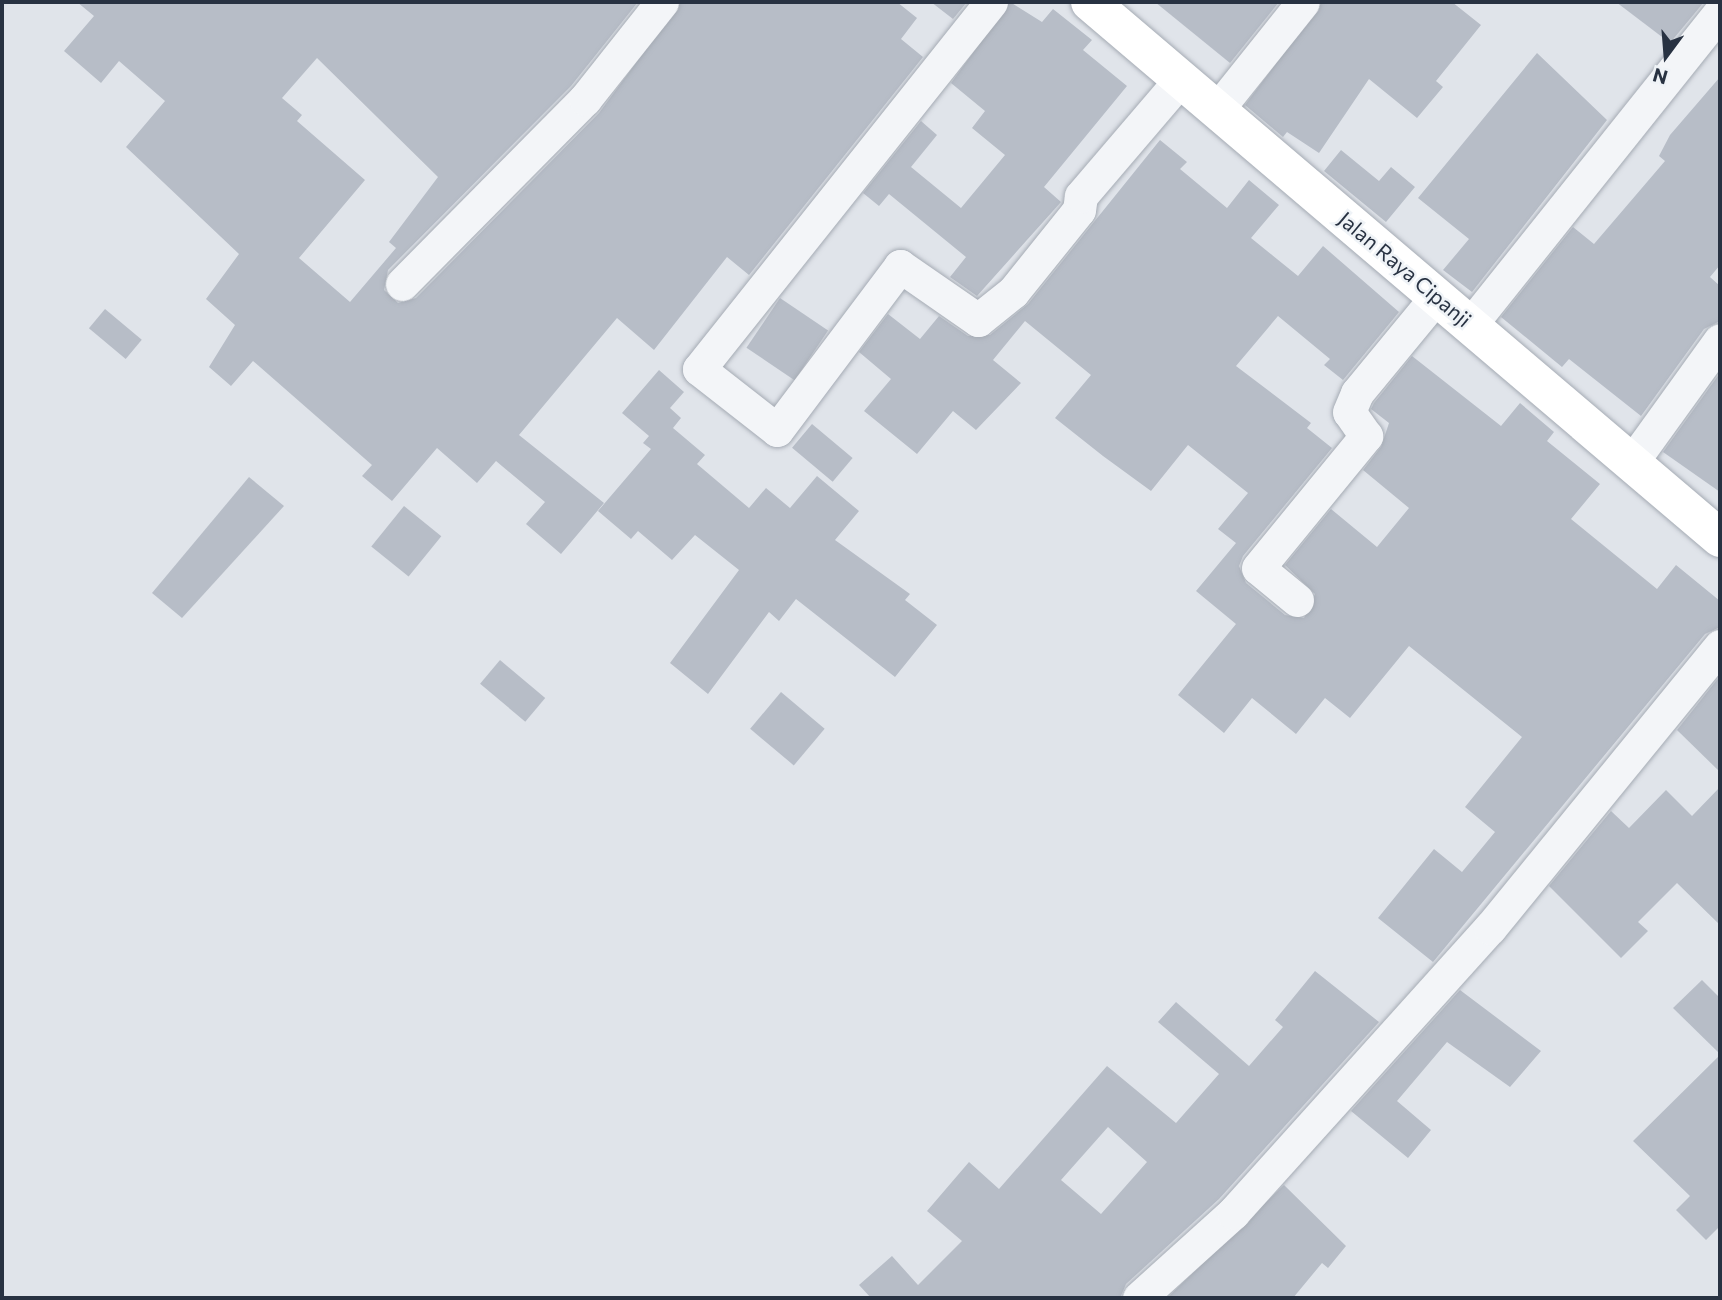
<!DOCTYPE html>
<html>
<head>
<meta charset="utf-8">
<style>
  body { margin:0 }
  #map { position:relative; width:1722px; height:1300px; overflow:hidden; background:#e0e4ea; font-family:Commissioner,sans-serif }
  div>[style] { position:absolute }
  .building>* { inset:0; background:#b7bdc7; transform-origin:0 0 }
  .roads { filter:drop-shadow(0 0 2px #a5abb4) drop-shadow(0 0 2px #a5abb4) }
  .minor>* { height:33px; margin:-16.5px; padding:0 16.5px; transform-origin:16.5px; border-radius:16.5px; background:#f3f5f8 }
  .major>* { height:38px; margin:-19px; padding:0 19px; transform-origin:19px; border-radius:19px; background:#fff }
  span { translate:-50% -50%; white-space:nowrap; text-align:center; line-height:1.15; -webkit-text-stroke:5px #eff3f7; paint-order:stroke }
  .street-label { font-size:21px; color:#283242 }
  .frame { position:absolute; inset:0; border:4px solid #283242; pointer-events:none }
  .north { position:absolute; left:1631px; top:21px; width:70px; height:70px; -webkit-text-stroke:5px #eff3f7; paint-order:stroke; rotate:196deg; font-size:19px; font-weight:700; line-height:28px; text-align:center; color:#283242 }
  .north::after { content:''; display:block; margin:auto; width:24px; height:32px; background:#283242; clip-path:polygon(50% 0,100% 100%,50% 72%,0 100%) }
</style>
</head>
<body>
<div id="map">
  <div class="building">
    <i style="clip-path:polygon(evenodd,77px 2px,638px 2px,571px 86px,388px 270px,384px 290px,398px 303px,416px 298px,599px 113px,681px 2px,897px 2px,917px 18px,901px 39px,923px 57px,749px 275px,727px 257px,654px 350px,617px 318px,519px 435px,604px 503px,561px 554px,526px 524px,545px 502px,496px 461px,477px 483px,437px 448px,392px 501px,362px 476px,372px 465px,253px 361px,231px 386px,209px 367px,235px 325px,206px 299px,239px 254px,126px 147px,165px 101px,119px 61px,101px 83px,64px 51px,94px 16px,77px 2px,317px 58px,438px 177px,389px 242px,396px 248px,350px 302px,299px 258px,365px 180px,297px 121px,302px 115px,282px 98px,317px 58px)"></i>
    <i style="clip-path:polygon(931px 2px,967px 2px,953px 19px)"></i>
    <i style="clip-path:polygon(1010px 2px,1042px 22px,1053px 9px,1092px 40px,1083px 50px,1127px 86px,1044px 187px,1061px 202px,977px 296px,950px 277px,966px 257px,889px 194px,879px 206px,863px 193px,921px 121px,937px 135px,911px 167px,961px 208px,1005px 155px,972px 128px,985px 111px,951px 83px)"></i>
    <i style="clip-path:polygon(1155px 2px,1279px 2px,1230px 63px)"></i>
    <i style="clip-path:polygon(1322px 2px,1452px 2px,1481px 25px,1436px 81px,1443px 87px,1417px 118px,1369px 79px,1319px 153px,1287px 132px,1283px 137px,1245px 105px)"></i>
    <i style="clip-path:polygon(1616px 2px,1704px 2px,1670px 43px)"></i>
    <i style="clip-path:polygon(1537px 53px,1607px 120px,1472px 292px,1443px 270px,1469px 239px,1418px 198px)"></i>
    <i style="clip-path:polygon(1720px 77px,1720px 265px,1710px 277px,1720px 286px,1720px 321px,1704px 329px,1641px 416px,1569px 359px,1562px 367px,1501px 317px,1573px 227px,1594px 244px,1665px 161px,1659px 156px,1670px 135px)"></i>
    <i style="clip-path:polygon(1160px 140px,1187px 162px,1180px 169px,1227px 208px,1249px 180px,1279px 205px,1251px 238px,1298px 276px,1323px 246px,1399px 312px,1343px 380px,1324px 365px,1330px 359px,1278px 316px,1236px 366px,1311px 423px,1307px 428px,1332px 448px,1243px 556px,1239px 566px,1246px 583px,1285px 615px,1304px 618px,1315px 594px,1285px 565px,1331px 509px,1377px 547px,1409px 508px,1363px 470px,1381px 447px,1389px 423px,1371px 409px,1374px 403px,1412px 356px,1501px 426px,1520px 403px,1554px 432px,1547px 441px,1600px 484px,1571px 519px,1657px 589px,1676px 565px,1720px 601px,1720px 627px,1705px 634px,1433px 962px,1378px 918px,1434px 849px,1462px 872px,1495px 832px,1465px 807px,1522px 737px,1409px 646px,1350px 718px,1325px 698px,1296px 734px,1252px 698px,1224px 733px,1178px 695px,1236px 624px,1196px 591px,1236px 543px,1218px 529px,1248px 493px,1188px 445px,1151px 491px,1103px 456px,1055px 418px,1091px 375px,1025px 321px,993px 360px,1021px 383px,976px 430px,953px 411px,917px 454px,864px 411px,891px 379px,859px 352px,888px 314px,920px 339px,939px 316px,968px 336px,990px 335px,1028px 304px)"></i>
    <i style="clip-path:polygon(1341px 150px,1379px 181px,1391px 167px,1415px 187px,1386px 222px,1324px 171px)"></i>
    <i style="left:780px;top:298px;width:58px;height:60px;rotate:34deg"></i>
    <i style="left:105px;top:309px;width:48px;height:25px;rotate:40deg"></i>
    <i style="clip-path:polygon(659px 370px,684px 392px,670px 408px,681px 418px,673px 428px,705px 455px,697px 464px,749px 508px,766px 488px,790px 508px,817px 476px,859px 511px,835px 540px,910px 594px,905px 600px,937px 625px,895px 677px,796px 599px,779px 621px,769px 612px,708px 694px,670px 663px,739px 570px,695px 535px,672px 560px,638px 531px,631px 539px,598px 511px,651px 449px,643px 443px,649px 436px,622px 413px)"></i>
    <i style="clip-path:polygon(1720px 373px,1720px 492px,1663px 452px)"></i>
    <i style="left:812px;top:424px;width:53px;height:31px;rotate:40deg"></i>
    <i style="clip-path:polygon(249px 477px,284px 506px,182px 618px,152px 593px)"></i>
    <i style="left:404px;top:506px;width:48px;height:52px;rotate:39deg"></i>
    <i style="left:500px;top:660px;width:59px;height:31px;rotate:40deg"></i>
    <i style="clip-path:polygon(1720px 676px,1720px 772px,1677px 730px)"></i>
    <i style="left:781px;top:692px;width:57px;height:48px;rotate:40deg"></i>
    <i style="clip-path:polygon(1720px 787px,1720px 925px,1677px 883px,1638px 922px,1648px 931px,1621px 958px,1549px 886px,1611px 811px,1629px 828px,1666px 790px,1692px 816px)"></i>
    <i style="clip-path:polygon(evenodd,1315px 971px,1379px 1022px,1219px 1199px,1126px 1284px,1120px 1298px,871px 1298px,859px 1285px,892px 1256px,918px 1285px,962px 1241px,927px 1211px,969px 1162px,999px 1189px,1107px 1066px,1176px 1123px,1219px 1074px,1158px 1022px,1176px 1002px,1249px 1066px,1283px 1027px,1275px 1020px,1315px 971px,1108px 1127px,1147px 1162px,1101px 1214px,1061px 1180px,1108px 1127px)"></i>
    <i style="clip-path:polygon(1702px 980px,1720px 998px,1720px 1054px,1673px 1008px)"></i>
    <i style="clip-path:polygon(1460px 990px,1541px 1051px,1510px 1087px,1447px 1042px,1397px 1101px,1431px 1130px,1408px 1158px,1351px 1111px)"></i>
    <i style="clip-path:polygon(1720px 1055px,1720px 1226px,1706px 1240px,1676px 1210px,1690px 1196px,1633px 1141px)"></i>
    <i style="clip-path:polygon(1284px 1185px,1346px 1246px,1328px 1268px,1322px 1263px,1293px 1298px,1167px 1298px)"></i>
  </div>
  <div class="roads">
    <div class="minor">
      <i style="left:991px;top:2px;width:469px;rotate:128.5deg"></i>
      <i style="left:699px;top:369px;width:99px;rotate:38deg"></i>
      <i style="left:777px;top:430px;width:205px;rotate:-53.1deg"></i>
      <i style="left:900px;top:266px;width:95px;rotate:34.7deg"></i>
      <i style="left:978px;top:320px;width:45px;rotate:-38.7deg"></i>
      <i style="left:1013px;top:292px;width:105px;rotate:-51.2deg"></i>
      <i style="left:1079px;top:210px;width:14px;rotate:-82deg"></i>
      <i style="left:1081px;top:196px;width:153px;rotate:-49.5deg"></i>
      <i style="left:1216px;top:111px;width:139px;rotate:-51.4deg"></i>
      <i style="left:402px;top:284px;width:260px;rotate:-45.3deg"></i>
      <i style="left:585px;top:99px;width:124px;rotate:-51.6deg"></i>
      <i style="left:1471px;top:324px;width:399px;rotate:-51.4deg"></i>
      <i style="left:1632px;top:462px;width:150px;rotate:-54.2deg"></i>
      <i style="left:1297px;top:600px;width:50px;rotate:-140.6deg"></i>
      <i style="left:1258px;top:568px;width:171px;rotate:-50.7deg"></i>
      <i style="left:1366px;top:436px;width:29px;rotate:-125deg"></i>
      <i style="left:1349px;top:412px;width:21px;rotate:-67deg"></i>
      <i style="left:1357px;top:393px;width:126px;rotate:-50.5deg"></i>
      <i style="left:1139px;top:1298px;width:127px;rotate:-42.1deg"></i>
      <i style="left:1233px;top:1213px;width:384px;rotate:-48deg"></i>
      <i style="left:1490px;top:928px;width:364px;rotate:-50.8deg"></i>
    </div>
    <div class="major">
      <i style="left:1090px;top:2px;width:827px;rotate:40.39deg"></i>
    </div>
  </div>
  <div class="street-label">
    <span style="left:1405px;top:269px;rotate:40deg">Jalan Raya Cipanji</span>
  </div>
  <div class="frame"></div>
  <div class="north">N</div>
</div>
</body>
</html>
